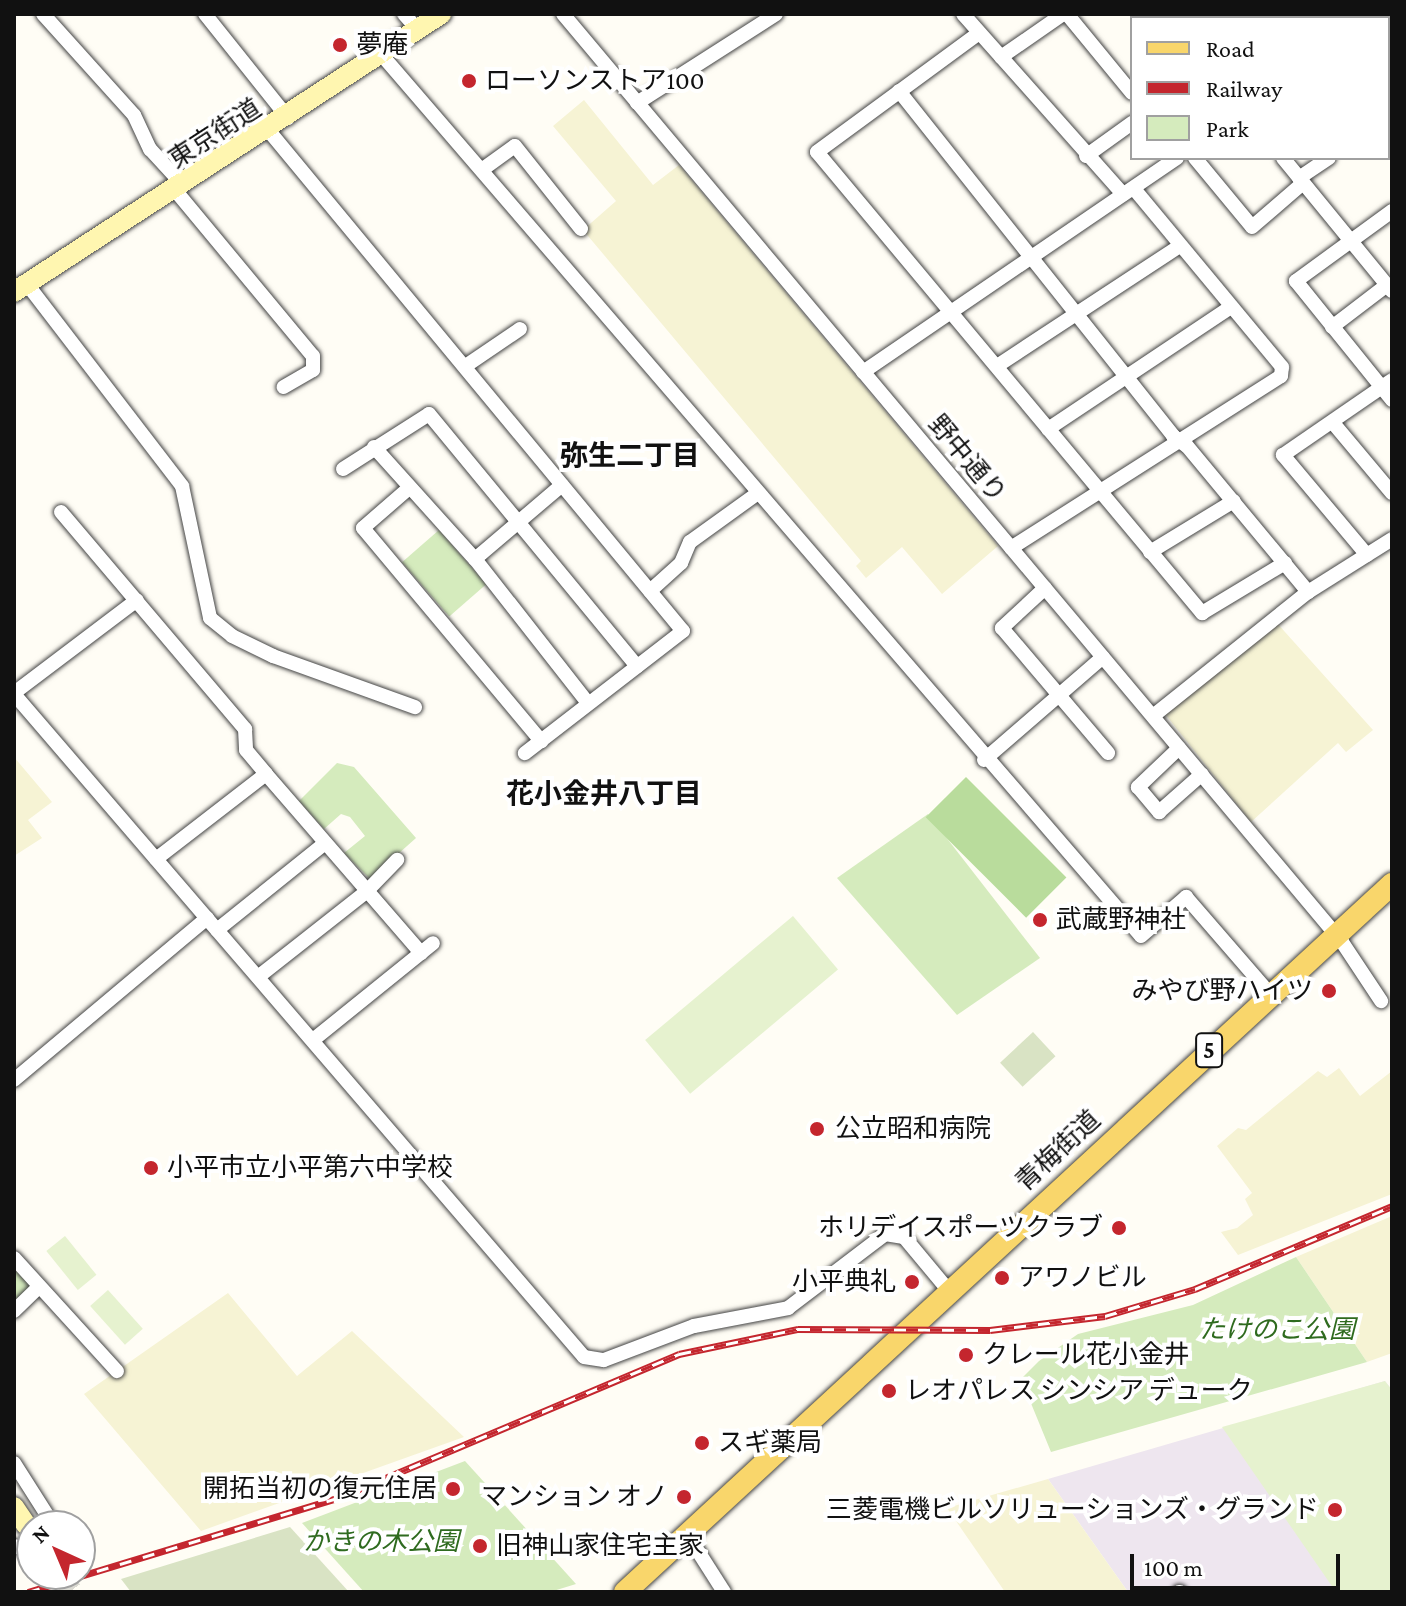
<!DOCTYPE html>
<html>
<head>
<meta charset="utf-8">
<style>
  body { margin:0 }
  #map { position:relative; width:1406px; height:1606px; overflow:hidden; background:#fffdf5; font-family:"Crimson Pro","Noto Sans JP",serif }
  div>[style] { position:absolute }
  .industrial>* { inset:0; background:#eee6ef }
  .farmland>* { inset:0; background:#f6f3d4 }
  .green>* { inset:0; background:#d5ebbd; transform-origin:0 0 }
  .forest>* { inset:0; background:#b9dc9c; transform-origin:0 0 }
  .cemetery>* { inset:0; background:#d9e3c4; transform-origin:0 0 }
  .pitch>* { inset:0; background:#e6f2cf; transform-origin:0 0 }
  .secondary-tunnel>* { height:20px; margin-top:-10px; transform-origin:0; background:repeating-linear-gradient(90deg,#dbdad3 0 20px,transparent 0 30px) }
  .roads { filter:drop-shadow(0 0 2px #444) drop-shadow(0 0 2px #444) }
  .minor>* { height:14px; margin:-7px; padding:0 7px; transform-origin:7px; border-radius:7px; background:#fff }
  .secondary>* { height:20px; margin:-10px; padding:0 10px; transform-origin:10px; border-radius:10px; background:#fff6b0 }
  .primary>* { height:22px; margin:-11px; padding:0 11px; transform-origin:11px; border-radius:11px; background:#f9d66b }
  .rail>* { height:7px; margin-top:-3.5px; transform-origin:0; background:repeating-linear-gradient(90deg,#fff 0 12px,#c4262e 0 24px); box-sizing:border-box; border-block:2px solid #c4262e }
  .dots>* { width:22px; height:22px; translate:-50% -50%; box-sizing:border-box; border:4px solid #fff; border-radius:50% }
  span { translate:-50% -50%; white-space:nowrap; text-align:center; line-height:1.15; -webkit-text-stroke:8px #fff; paint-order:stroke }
  .shield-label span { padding:2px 6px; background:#fff; border:2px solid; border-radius:6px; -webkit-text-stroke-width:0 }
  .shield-label { font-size:24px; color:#111; font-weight:700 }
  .poi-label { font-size:26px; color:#111 }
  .left { translate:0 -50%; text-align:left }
  .right { translate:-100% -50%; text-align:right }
  .street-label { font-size:26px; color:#111 }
  .park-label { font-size:26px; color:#2f6b1f; font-style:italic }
  .neighbourhood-label { font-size:28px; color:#111; font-weight:700 }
  .frame { position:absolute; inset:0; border:16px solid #111; pointer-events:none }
  .legend { position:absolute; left:1130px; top:16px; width:260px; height:144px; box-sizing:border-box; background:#fff; border:2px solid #a0a0a0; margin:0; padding:10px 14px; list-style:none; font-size:24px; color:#111 }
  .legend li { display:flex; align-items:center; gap:16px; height:40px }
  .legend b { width:40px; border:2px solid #a0a0a0 }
  .north { position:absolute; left:16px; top:1510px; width:80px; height:80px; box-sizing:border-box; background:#fff; border:2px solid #a0a0a0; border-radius:50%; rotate:316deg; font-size:22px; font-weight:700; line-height:32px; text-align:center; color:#111 }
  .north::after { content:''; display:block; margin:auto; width:28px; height:36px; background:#c4262e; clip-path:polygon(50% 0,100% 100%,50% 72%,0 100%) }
  .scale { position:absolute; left:1130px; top:1554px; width:210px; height:36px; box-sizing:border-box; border:4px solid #111; border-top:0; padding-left:10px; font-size:24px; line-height:28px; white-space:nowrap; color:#111; -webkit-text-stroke:6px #fff; paint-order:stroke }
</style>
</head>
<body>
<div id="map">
  <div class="industrial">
    <i style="clip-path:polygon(1385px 1381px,1392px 1390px,1392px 1592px,1128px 1592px,1048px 1479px)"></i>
  </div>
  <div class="farmland">
    <i style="clip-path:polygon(584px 100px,653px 185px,679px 165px,998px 546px,942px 594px,902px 547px,866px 578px,856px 566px,861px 561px,583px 230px,616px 201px,553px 126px)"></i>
    <i style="clip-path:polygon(1276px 622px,1373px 730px,1346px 752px,1338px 743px,1251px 822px,1165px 714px)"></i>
    <i style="clip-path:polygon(14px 757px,52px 802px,28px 820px,42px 838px,14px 856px)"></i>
    <i style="clip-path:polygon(1339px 1068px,1360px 1096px,1392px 1071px,1392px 1194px,1238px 1255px,1221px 1232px,1237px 1228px,1253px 1215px,1245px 1199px,1252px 1193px,1217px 1146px,1238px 1128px,1246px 1130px,1318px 1071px,1327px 1077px)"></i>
    <i style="clip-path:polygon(1392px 1216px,1392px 1353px,1367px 1362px,1296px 1257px)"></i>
    <i style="clip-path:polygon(228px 1293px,297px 1376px,352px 1331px,464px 1437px,201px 1531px,84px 1394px)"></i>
    <i style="clip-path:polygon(1048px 1479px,1128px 1592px,1005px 1592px,947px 1508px)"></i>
  </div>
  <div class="green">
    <i style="left:439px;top:530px;width:72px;height:49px;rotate:49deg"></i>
    <i style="clip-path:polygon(337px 763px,354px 767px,416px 838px,370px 879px,344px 853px,365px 836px,350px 817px,341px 814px,324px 829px,299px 801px)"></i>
    <i style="clip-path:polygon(928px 814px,1040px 958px,957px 1015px,837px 878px)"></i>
    <i style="clip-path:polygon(1296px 1257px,1367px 1362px,1051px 1452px,1021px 1379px,1039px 1361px,1078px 1334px,1193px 1305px)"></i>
    <i style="clip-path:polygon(14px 1267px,33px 1289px,14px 1305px)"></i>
    <i style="clip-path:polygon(465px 1461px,576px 1584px,550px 1592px,364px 1592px,302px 1523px)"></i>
  </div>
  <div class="forest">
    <i style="left:966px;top:777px;width:142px;height:57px;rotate:45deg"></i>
  </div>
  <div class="cemetery">
    <i style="left:1033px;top:1032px;width:33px;height:45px;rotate:47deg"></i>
    <i style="clip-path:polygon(290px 1527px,349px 1592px,131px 1592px,121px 1579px)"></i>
  </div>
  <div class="pitch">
    <i style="left:793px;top:916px;width:70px;height:193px;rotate:50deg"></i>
    <i style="left:65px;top:1236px;width:50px;height:24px;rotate:51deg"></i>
    <i style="left:108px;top:1290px;width:52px;height:24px;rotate:48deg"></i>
    <i style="clip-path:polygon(1385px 1381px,1392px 1390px,1392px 1592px,1336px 1592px,1222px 1427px)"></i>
  </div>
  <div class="secondary-tunnel">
    <i style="left:60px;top:1574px;width:22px;rotate:54deg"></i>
  </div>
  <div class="roads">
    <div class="minor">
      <i style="left:43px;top:14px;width:136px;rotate:48deg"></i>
      <i style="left:134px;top:115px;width:38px;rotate:65deg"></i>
      <i style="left:150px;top:149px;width:49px;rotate:47.5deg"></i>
      <i style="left:205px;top:14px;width:133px;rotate:51.4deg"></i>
      <i style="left:404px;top:14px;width:20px;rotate:49deg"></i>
      <i style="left:563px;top:14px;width:1212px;rotate:49.99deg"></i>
      <i style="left:1342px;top:942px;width:71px;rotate:56.5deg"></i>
      <i style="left:963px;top:14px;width:241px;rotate:48.4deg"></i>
      <i style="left:1067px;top:14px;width:102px;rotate:50.6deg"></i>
      <i style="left:1165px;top:14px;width:5px;rotate:53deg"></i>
      <i style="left:1348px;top:14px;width:6px;rotate:45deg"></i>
      <i style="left:1375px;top:18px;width:7px;rotate:-34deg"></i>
      <i style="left:979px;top:33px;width:201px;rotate:143.7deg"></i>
      <i style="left:817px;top:152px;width:601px;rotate:50.13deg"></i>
      <i style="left:1202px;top:613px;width:97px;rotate:-31.1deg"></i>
      <i style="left:381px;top:54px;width:1164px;rotate:49.25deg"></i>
      <i style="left:1141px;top:936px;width:60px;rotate:-40.9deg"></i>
      <i style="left:1186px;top:897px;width:128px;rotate:49.1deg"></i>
      <i style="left:1001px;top:57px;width:75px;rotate:-34.7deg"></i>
      <i style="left:1388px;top:62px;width:6px;rotate:51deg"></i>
      <i style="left:899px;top:91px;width:441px;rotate:51.5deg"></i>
      <i style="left:1173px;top:436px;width:17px;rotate:36deg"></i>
      <i style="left:1187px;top:446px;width:190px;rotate:50.3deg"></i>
      <i style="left:637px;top:103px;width:165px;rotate:-32.6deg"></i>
      <i style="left:269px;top:131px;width:649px;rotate:50.38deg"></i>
      <i style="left:683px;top:631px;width:200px;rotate:142.3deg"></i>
      <i style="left:1086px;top:156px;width:57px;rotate:-35.7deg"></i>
      <i style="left:1195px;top:158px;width:89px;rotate:50.4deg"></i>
      <i style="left:1252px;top:227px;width:67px;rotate:-40.8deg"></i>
      <i style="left:1283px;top:158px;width:172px;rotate:50.7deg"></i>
      <i style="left:483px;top:169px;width:39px;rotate:-36deg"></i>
      <i style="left:515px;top:146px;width:106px;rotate:51.5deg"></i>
      <i style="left:1299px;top:178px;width:36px;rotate:-34deg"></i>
      <i style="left:175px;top:190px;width:216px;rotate:50.3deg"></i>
      <i style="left:313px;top:356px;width:14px;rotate:90deg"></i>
      <i style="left:313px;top:370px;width:34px;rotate:150deg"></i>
      <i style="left:1392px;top:211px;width:119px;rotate:143.9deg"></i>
      <i style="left:1296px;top:281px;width:153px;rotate:51.1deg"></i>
      <i style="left:27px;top:284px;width:255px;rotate:52.5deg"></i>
      <i style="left:182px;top:486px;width:135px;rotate:78deg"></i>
      <i style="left:210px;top:618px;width:28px;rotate:39deg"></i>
      <i style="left:232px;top:636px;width:46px;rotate:26deg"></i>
      <i style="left:273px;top:656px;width:151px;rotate:19.8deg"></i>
      <i style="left:1332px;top:327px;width:69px;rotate:-37.4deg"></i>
      <i style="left:467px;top:365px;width:64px;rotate:-34.2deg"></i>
      <i style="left:997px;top:366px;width:219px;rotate:-33.3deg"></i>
      <i style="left:863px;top:372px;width:380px;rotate:-34.3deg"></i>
      <i style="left:1334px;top:424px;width:90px;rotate:50deg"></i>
      <i style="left:1048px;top:429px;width:220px;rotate:-33.7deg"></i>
      <i style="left:374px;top:447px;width:151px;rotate:48deg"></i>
      <i style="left:475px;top:559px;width:183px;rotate:51.9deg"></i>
      <i style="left:343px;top:469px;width:102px;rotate:-32.6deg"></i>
      <i style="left:429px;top:414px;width:327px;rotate:50.5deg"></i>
      <i style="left:409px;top:488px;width:61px;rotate:139deg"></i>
      <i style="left:363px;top:528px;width:278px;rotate:50.1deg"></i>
      <i style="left:61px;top:512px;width:285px;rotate:49.7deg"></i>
      <i style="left:245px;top:729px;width:21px;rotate:87deg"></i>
      <i style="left:246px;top:750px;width:31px;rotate:50deg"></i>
      <i style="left:266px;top:774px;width:237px;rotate:49.1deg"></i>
      <i style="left:1011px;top:548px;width:320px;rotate:-32.5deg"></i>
      <i style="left:1281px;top:376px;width:9px;rotate:-84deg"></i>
      <i style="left:1282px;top:367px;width:231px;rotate:-129.7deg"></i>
      <i style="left:1150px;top:552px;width:98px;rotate:-31.3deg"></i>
      <i style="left:1367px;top:555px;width:131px;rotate:-130deg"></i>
      <i style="left:1283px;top:455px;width:132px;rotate:-34.5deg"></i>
      <i style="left:475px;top:559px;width:114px;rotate:-40.4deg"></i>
      <i style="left:1045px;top:588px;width:59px;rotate:137.1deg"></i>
      <i style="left:1002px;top:628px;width:164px;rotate:49.7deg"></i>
      <i style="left:650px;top:591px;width:42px;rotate:-42.1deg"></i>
      <i style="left:681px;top:563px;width:23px;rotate:-67deg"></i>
      <i style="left:690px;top:542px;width:84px;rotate:-35.8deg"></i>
      <i style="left:14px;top:693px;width:154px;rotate:-37.1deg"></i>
      <i style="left:14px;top:694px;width:874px;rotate:49.31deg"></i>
      <i style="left:584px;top:1357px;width:20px;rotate:9deg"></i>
      <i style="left:604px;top:1360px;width:96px;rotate:-20.7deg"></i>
      <i style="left:694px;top:1326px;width:96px;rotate:-10.8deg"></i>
      <i style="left:788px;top:1308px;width:122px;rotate:-37.3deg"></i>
      <i style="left:885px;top:1234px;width:19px;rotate:9deg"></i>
      <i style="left:904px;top:1237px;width:70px;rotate:50.2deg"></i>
      <i style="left:1153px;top:716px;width:198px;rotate:-38.7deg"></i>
      <i style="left:1308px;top:592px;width:99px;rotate:-32.2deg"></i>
      <i style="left:1179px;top:748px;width:57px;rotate:136.4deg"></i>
      <i style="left:1138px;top:787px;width:33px;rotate:50deg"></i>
      <i style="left:1159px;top:812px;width:57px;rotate:-41.5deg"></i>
      <i style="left:984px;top:760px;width:157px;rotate:-40.9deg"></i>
      <i style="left:156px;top:859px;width:139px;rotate:-37.7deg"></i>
      <i style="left:217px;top:930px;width:137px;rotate:-38.8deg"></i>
      <i style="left:258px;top:977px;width:137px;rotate:-38.2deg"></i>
      <i style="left:366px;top:892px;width:45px;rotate:-45.9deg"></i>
      <i style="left:313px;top:1040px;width:154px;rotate:-38.9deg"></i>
      <i style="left:14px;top:1080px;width:252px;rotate:-40deg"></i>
      <i style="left:14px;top:1258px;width:153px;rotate:47.7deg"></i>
      <i style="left:14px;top:1311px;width:33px;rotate:-44deg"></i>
      <i style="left:14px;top:1463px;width:75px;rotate:57.6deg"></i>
      <i style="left:687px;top:1534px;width:69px;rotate:57.5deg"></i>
      <i style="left:14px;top:1546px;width:19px;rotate:16deg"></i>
      <i style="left:1179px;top:1592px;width:1px"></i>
    </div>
    <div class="secondary">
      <i style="left:14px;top:292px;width:510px;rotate:-33.07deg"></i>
      <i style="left:14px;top:1507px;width:22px;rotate:56deg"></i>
    </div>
    <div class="primary">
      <i style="left:625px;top:1592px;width:1044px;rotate:-42.71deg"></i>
    </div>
  </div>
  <div class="rail">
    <i style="left:28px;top:1592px;width:329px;rotate:-16.9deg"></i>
    <i style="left:343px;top:1496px;width:365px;rotate:-22.9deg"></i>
    <i style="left:679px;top:1354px;width:122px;rotate:-11.9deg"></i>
    <i style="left:798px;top:1329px;width:192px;rotate:0.3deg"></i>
    <i style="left:990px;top:1330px;width:116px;rotate:-6.9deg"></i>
    <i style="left:1105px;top:1316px;width:94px;rotate:-16.7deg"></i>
    <i style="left:1195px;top:1289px;width:214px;rotate:-22.8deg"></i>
  </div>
  <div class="dots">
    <i style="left:340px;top:45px;background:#c4262e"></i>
    <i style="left:469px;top:81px;background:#c4262e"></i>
    <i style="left:1040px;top:920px;background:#c4262e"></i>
    <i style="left:1329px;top:991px;background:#c4262e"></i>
    <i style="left:817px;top:1129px;background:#c4262e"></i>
    <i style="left:151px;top:1168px;background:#c4262e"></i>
    <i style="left:1119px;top:1228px;background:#c4262e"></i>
    <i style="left:1002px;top:1278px;background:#c4262e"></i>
    <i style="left:912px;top:1282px;background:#c4262e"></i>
    <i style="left:966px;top:1355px;background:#c4262e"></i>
    <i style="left:889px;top:1391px;background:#c4262e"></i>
    <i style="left:702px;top:1443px;background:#c4262e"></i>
    <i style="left:453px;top:1489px;background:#c4262e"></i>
    <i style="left:684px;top:1497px;background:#c4262e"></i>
    <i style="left:1335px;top:1510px;background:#c4262e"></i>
    <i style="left:480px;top:1546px;background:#c4262e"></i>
  </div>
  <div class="shield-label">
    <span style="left:1209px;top:1050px">5</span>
  </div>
  <div class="poi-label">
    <span class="left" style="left:356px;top:45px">夢庵</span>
    <span class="left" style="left:485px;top:81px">ローソンストア100</span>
    <span class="left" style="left:1056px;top:920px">武蔵野神社</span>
    <span class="right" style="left:1313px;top:991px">みやび野ハイツ</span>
    <span class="left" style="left:835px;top:1129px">公立昭和病院</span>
    <span class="left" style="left:167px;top:1168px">小平市立小平第六中学校</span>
    <span class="right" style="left:1103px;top:1228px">ホリデイスポーツクラブ</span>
    <span class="left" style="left:1018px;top:1278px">アワノビル</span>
    <span class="right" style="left:896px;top:1282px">小平典礼</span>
    <span class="left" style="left:982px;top:1355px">クレール花小金井</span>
    <span class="left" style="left:905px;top:1391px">レオパレス シンシア デューク</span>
    <span class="left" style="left:718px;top:1443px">スギ薬局</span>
    <span class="right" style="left:437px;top:1489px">開拓当初の復元住居</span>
    <span class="right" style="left:668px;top:1497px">マンション オノ</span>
    <span class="right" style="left:1319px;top:1510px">三菱電機ビルソリューションズ・グランド</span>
    <span class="left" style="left:496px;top:1546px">旧神山家住宅主家</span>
  </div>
  <div class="street-label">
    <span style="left:215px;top:134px;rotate:-33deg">東京街道</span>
    <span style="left:967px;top:459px;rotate:50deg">野中通り</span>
    <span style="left:1058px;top:1151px;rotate:-43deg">青梅街道</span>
  </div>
  <div class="park-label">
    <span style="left:1277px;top:1330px">たけのこ公園</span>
    <span style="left:381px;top:1542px">かきの木公園</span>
  </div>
  <div class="neighbourhood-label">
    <span style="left:630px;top:456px">弥生二丁目</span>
    <span style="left:604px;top:794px">花小金井八丁目</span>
  </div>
  <div class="frame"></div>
  <ul class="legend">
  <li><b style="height:10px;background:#f9d66b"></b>Road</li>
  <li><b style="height:10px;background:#c4262e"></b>Railway</li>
  <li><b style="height:22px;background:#d5ebbd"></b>Park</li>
  </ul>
  <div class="north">N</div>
  <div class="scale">100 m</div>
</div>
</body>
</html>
